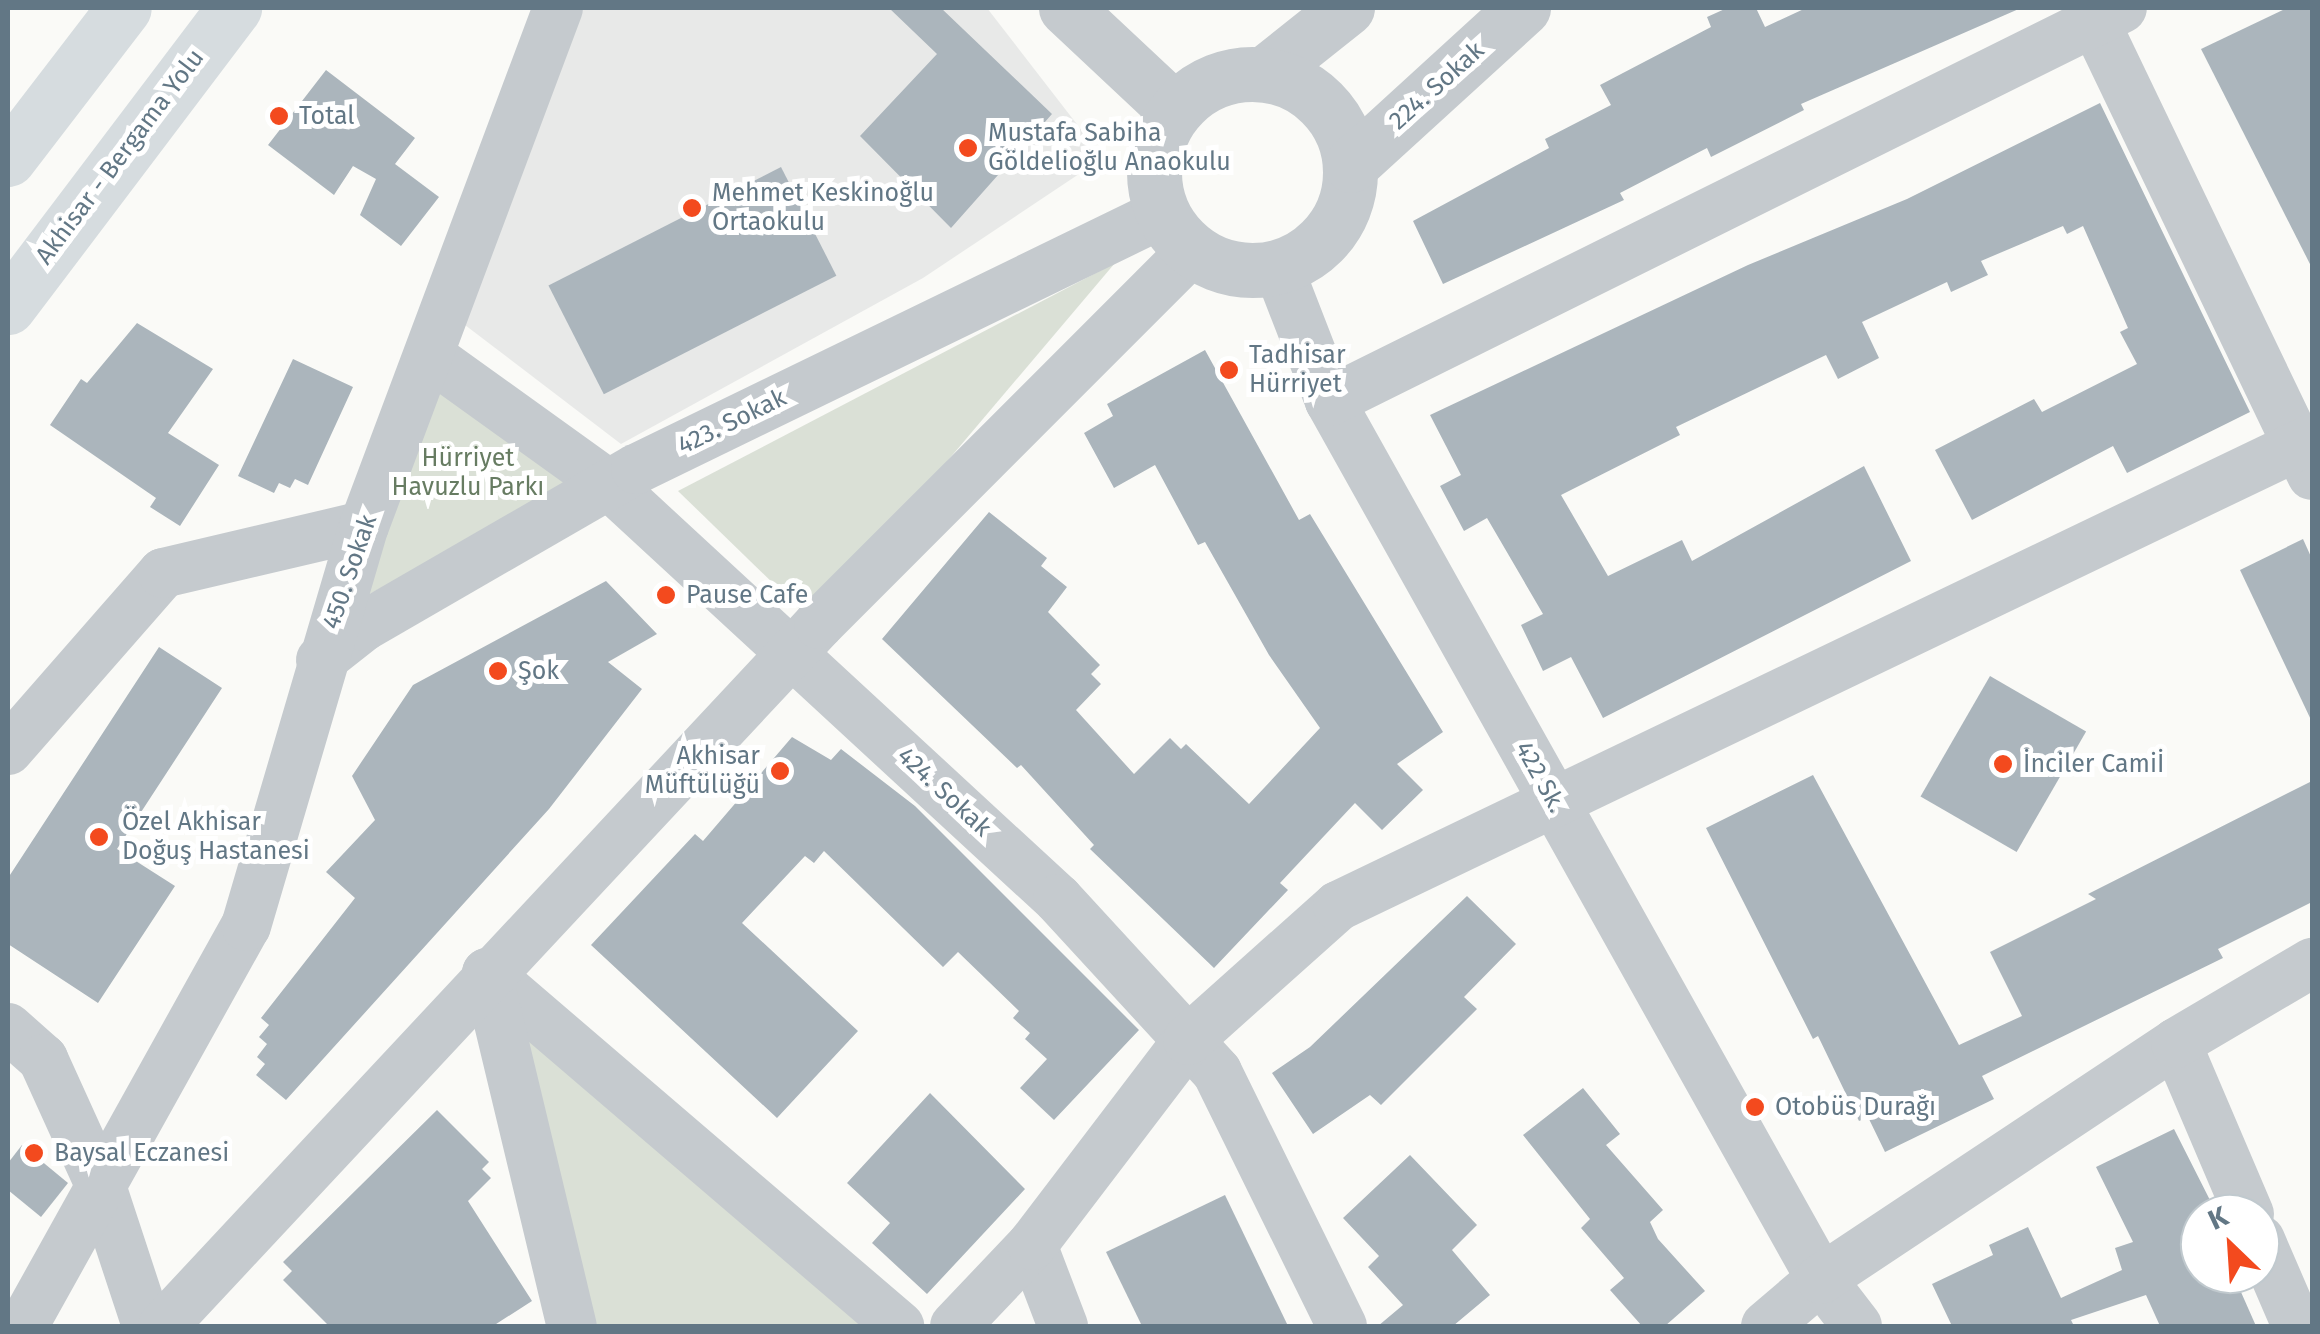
<!DOCTYPE html>
<html>
<head>
<meta charset="utf-8">
<style>
  body { margin:0 }
  #map { position:relative; width:2320px; height:1334px; overflow:hidden; background:#fafaf7; font-family:"Fira Sans",sans-serif }
  div>[style] { position:absolute }
  .built>* { inset:0; background:#e8e9e8 }
  .green>* { inset:0; background:#dae0d6 }
  .building>* { inset:0; background:#abb5bc; transform-origin:0 0 }
  .minor>* { height:50px; margin:-25px; padding:0 25px; transform-origin:25px; border-radius:25px; background:#c5cace }
  .tertiary>* { height:55px; margin:-27.5px; padding:0 27.5px; transform-origin:27.5px; border-radius:27.5px; background:#c5cace }
  .tertiary>.ring { margin:-27.5px; padding:0; box-sizing:content-box; background:none; border:55px solid #c5cace; border-radius:50% }
  .primary>* { height:55px; margin:-27.5px; padding:0 27.5px; transform-origin:27.5px; border-radius:27.5px; background:#d6dcdf }
  .dots>* { width:28px; height:28px; translate:-50% -50%; box-sizing:border-box; border:5px solid #fff; border-radius:50% }
  span { translate:-50% -50%; white-space:nowrap; text-align:center; line-height:1.15; -webkit-text-stroke:10px #fff; paint-order:stroke }
  .street-label { font-size:25px; color:#627785 }
  .poi-label { font-size:25px; color:#627785 }
  .left { translate:0 -50%; text-align:left }
  .right { translate:-100% -50%; text-align:right }
  .park-label { font-size:25px; color:#677c62 }
  .frame { position:absolute; inset:0; border:10px solid #627785; pointer-events:none }
  .north { position:absolute; left:2180px; top:1194px; width:100px; height:100px; box-sizing:border-box; background:#fff; border:2px solid #c0c9ce; border-radius:50%; rotate:335deg; font-size:28px; font-weight:700; line-height:40px; text-align:center; color:#627785 }
  .north::after { content:''; display:block; margin:auto; width:35px; height:45px; background:#f34a1e; clip-path:polygon(50% 0,100% 100%,50% 72%,0 100%) }
</style>
</head>
<body>
<div id="map">
  <div class="built">
    <i style="clip-path:polygon(577px 8px,987px 8px,1103px 158px,923px 278px,621px 444px,465px 325px)"></i>
  </div>
  <div class="green">
    <i style="clip-path:polygon(1115px 263px,812px 621px,678px 491px)"></i>
    <i style="clip-path:polygon(441px 379px,586px 482px,352px 603px)"></i>
    <i style="clip-path:polygon(509px 1015px,871px 1326px,587px 1326px)"></i>
  </div>
  <div class="building">
    <i style="clip-path:polygon(889px 8px,941px 8px,1052px 114px,951px 228px,860px 136px,937px 54px)"></i>
    <i style="clip-path:polygon(1727px 8px,1756px 8px,1765px 27px,1806px 8px,2021px 8px,1801px 104px,1804px 110px,1711px 157px,1707px 148px,1620px 193px,1624px 200px,1443px 284px,1413px 221px,1549px 148px,1545px 139px,1611px 105px,1600px 85px,1711px 27px,1707px 17px)"></i>
    <i style="clip-path:polygon(2287px 8px,2312px 8px,2312px 268px,2201px 49px)"></i>
    <i style="clip-path:polygon(326px 70px,415px 138px,395px 164px,439px 197px,401px 246px,360px 215px,376px 179px,353px 166px,334px 195px,268px 145px)"></i>
    <i style="clip-path:polygon(2100px 103px,2250px 412px,2127px 473px,2113px 446px,1972px 520px,1935px 450px,2034px 399px,2042px 412px,2137px 364px,2120px 332px,2128px 328px,2083px 226px,2067px 234px,2063px 226px,1981px 261px,1988px 275px,1951px 292px,1947px 282px,1862px 322px,1879px 358px,1838px 379px,1826px 355px,1676px 427px,1680px 435px,1561px 495px,1608px 576px,1682px 540px,1692px 561px,1864px 466px,1911px 561px,1603px 718px,1571px 657px,1543px 671px,1521px 625px,1543px 614px,1487px 518px,1464px 531px,1440px 486px,1461px 475px,1430px 415px,1748px 265px,1907px 199px)"></i>
    <i style="left:781px;top:167px;width:122px;height:261px;rotate:63deg"></i>
    <i style="clip-path:polygon(137px 323px,213px 369px,168px 433px,219px 465px,180px 526px,150px 507px,156px 498px,50px 425px,81px 379px,87px 383px)"></i>
    <i style="clip-path:polygon(1205px 350px,1299px 520px,1310px 514px,1443px 732px,1397px 764px,1423px 790px,1382px 830px,1355px 803px,1280px 883px,1288px 890px,1214px 968px,1090px 849px,1094px 845px,1021px 765px,1017px 768px,882px 639px,989px 512px,1047px 558px,1041px 566px,1067px 587px,1048px 612px,1100px 665px,1091px 674px,1101px 684px,1076px 710px,1134px 774px,1170px 738px,1181px 749px,1186px 744px,1249px 804px,1320px 728px,1269px 655px,1205px 542px,1198px 545px,1155px 465px,1114px 488px,1084px 433px,1113px 416px,1107px 404px)"></i>
    <i style="clip-path:polygon(293px 359px,353px 387px,308px 485px,295px 479px,290px 488px,279px 483px,274px 493px,238px 476px)"></i>
    <i style="clip-path:polygon(2303px 539px,2312px 559px,2312px 722px,2240px 570px)"></i>
    <i style="clip-path:polygon(606px 581px,657px 634px,608px 662px,642px 689px,549px 809px,286px 1100px,256px 1075px,265px 1064px,257px 1057px,267px 1044px,259px 1037px,269px 1025px,261px 1018px,355px 898px,326px 872px,375px 820px,352px 776px,413px 685px)"></i>
    <i style="clip-path:polygon(159px 647px,222px 688px,117px 849px,175px 886px,98px 1003px,8px 944px,8px 878px)"></i>
    <i style="left:1990px;top:676px;width:111px;height:139px;rotate:30deg"></i>
    <i style="clip-path:polygon(792px 737px,831px 760px,841px 749px,915px 806px,1139px 1030px,1054px 1120px,1020px 1088px,1047px 1059px,1025px 1039px,1030px 1033px,1013px 1018px,1019px 1011px,958px 952px,943px 967px,824px 851px,814px 863px,805px 856px,742px 923px,858px 1031px,777px 1118px,591px 945px,695px 834px,703px 841px)"></i>
    <i style="clip-path:polygon(1813px 775px,1959px 1045px,2022px 1016px,1990px 952px,2096px 899px,2088px 894px,2312px 781px,2312px 902px,2218px 949px,2223px 958px,1982px 1076px,1994px 1099px,1885px 1152px,1868px 1117px,1859px 1121px,1818px 1036px,1813px 1039px,1706px 828px)"></i>
    <i style="clip-path:polygon(1467px 896px,1516px 944px,1464px 997px,1477px 1009px,1381px 1105px,1370px 1095px,1313px 1134px,1272px 1073px,1310px 1047px)"></i>
    <i style="clip-path:polygon(1583px 1088px,1620px 1134px,1606px 1145px,1663px 1210px,1650px 1222px,1658px 1239px,1705px 1291px,1665px 1326px,1642px 1326px,1610px 1290px,1624px 1278px,1581px 1228px,1590px 1219px,1523px 1135px)"></i>
    <i style="clip-path:polygon(930px 1093px,1025px 1189px,927px 1294px,872px 1243px,890px 1223px,847px 1183px)"></i>
    <i style="clip-path:polygon(437px 1110px,489px 1162px,482px 1169px,491px 1178px,468px 1201px,532px 1301px,493px 1326px,329px 1326px,283px 1280px,292px 1271px,283px 1262px)"></i>
    <i style="clip-path:polygon(2174px 1129px,2217px 1214px,2200px 1214px,2200px 1274px,2233px 1274px,2256px 1326px,2160px 1326px,2146px 1295px,2071px 1320px,2074px 1326px,1952px 1326px,1932px 1284px,1993px 1255px,1989px 1245px,2028px 1227px,2061px 1298px,2122px 1270px,2115px 1248px,2133px 1242px,2096px 1167px)"></i>
    <i style="clip-path:polygon(22px 1145px,68px 1183px,41px 1217px,8px 1190px,8px 1163px)"></i>
    <i style="clip-path:polygon(1410px 1155px,1477px 1225px,1452px 1250px,1490px 1295px,1453px 1326px,1378px 1326px,1403px 1305px,1368px 1267px,1379px 1256px,1343px 1218px)"></i>
    <i style="clip-path:polygon(1225px 1195px,1288px 1326px,1142px 1326px,1106px 1252px)"></i>
  </div>
  <div class="minor">
    <i style="left:2088px;top:8px;width:518px;rotate:64.37deg"></i>
    <i style="left:1278px;top:267px;width:144px;rotate:68.8deg"></i>
    <i style="left:1330px;top:401px;width:1006px;rotate:60.78deg"></i>
    <i style="left:1821px;top:1279px;width:59px;rotate:52.5deg"></i>
    <i style="left:431px;top:357px;width:219px;rotate:35.7deg"></i>
    <i style="left:609px;top:485px;width:611px;rotate:42.68deg"></i>
    <i style="left:1058px;top:899px;width:235px;rotate:47.4deg"></i>
    <i style="left:1217px;top:1072px;width:283px;rotate:63.8deg"></i>
    <i style="left:1330px;top:401px;width:884px;rotate:-26.39deg"></i>
    <i style="left:321px;top:660px;width:55px;rotate:-38.3deg"></i>
    <i style="left:364px;top:626px;width:314px;rotate:-30deg"></i>
    <i style="left:636px;top:469px;width:584px;rotate:-25.91deg"></i>
    <i style="left:8px;top:750px;width:235px;rotate:-48.8deg"></i>
    <i style="left:163px;top:573px;width:206px;rotate:-13.2deg"></i>
    <i style="left:487px;top:973px;width:543px;rotate:40.59deg"></i>
    <i style="left:487px;top:973px;width:363px;rotate:76.5deg"></i>
    <i style="left:8px;top:1028px;width:47px;rotate:41.5deg"></i>
    <i style="left:43px;top:1059px;width:143px;rotate:65.6deg"></i>
    <i style="left:102px;top:1189px;width:144px;rotate:71.8deg"></i>
    <i style="left:2176px;top:1043px;width:186px;rotate:66.9deg"></i>
    <i style="left:2260px;top:1240px;width:94px;rotate:66.7deg"></i>
    <i style="left:1032px;top:1245px;width:87px;rotate:69.1deg"></i>
    <i style="left:23px;top:1326px;width:458px;rotate:-60.9deg"></i>
    <i style="left:246px;top:926px;width:417px;rotate:-73.6deg"></i>
    <i style="left:364px;top:526px;width:553px;rotate:-69.47deg"></i>
    <i style="left:163px;top:1326px;width:961px;rotate:-46.94deg"></i>
    <i style="left:819px;top:624px;width:529px;rotate:-45deg"></i>
    <i style="left:955px;top:1326px;width:112px;rotate:-46.5deg"></i>
    <i style="left:1032px;top:1245px;width:258px;rotate:-52.7deg"></i>
    <i style="left:1188px;top:1040px;width:201px;rotate:-41.8deg"></i>
    <i style="left:1338px;top:906px;width:1080px;rotate:-25.62deg"></i>
    <i style="left:1766px;top:1326px;width:72px;rotate:-40.5deg"></i>
    <i style="left:1821px;top:1279px;width:426px;rotate:-33.6deg"></i>
    <i style="left:2176px;top:1043px;width:158px;rotate:-30.5deg"></i>
  </div>
  <div class="tertiary">
    <i style="left:1066px;top:8px;width:149px;rotate:43.1deg"></i>
    <i style="left:1264px;top:74px;width:106px;rotate:-38.5deg"></i>
    <i class="ring" style="left:1154px;top:74px;width:141px;height:141px"></i>
    <i style="left:1351px;top:165px;width:233px;rotate:-42.4deg"></i>
  </div>
  <div class="primary">
    <i style="left:8px;top:159px;width:190px;rotate:-52.5deg"></i>
    <i style="left:8px;top:307px;width:375px;rotate:-52.9deg"></i>
  </div>
  <div class="dots">
    <i style="left:279px;top:116px;background:#f34a1e"></i>
    <i style="left:968px;top:148px;background:#f34a1e"></i>
    <i style="left:692px;top:208px;background:#f34a1e"></i>
    <i style="left:1229px;top:370px;background:#f34a1e"></i>
    <i style="left:666px;top:595px;background:#f34a1e"></i>
    <i style="left:498px;top:671px;background:#f34a1e"></i>
    <i style="left:2003px;top:764px;background:#f34a1e"></i>
    <i style="left:780px;top:771px;background:#f34a1e"></i>
    <i style="left:99px;top:837px;background:#f34a1e"></i>
    <i style="left:1755px;top:1107px;background:#f34a1e"></i>
    <i style="left:34px;top:1153px;background:#f34a1e"></i>
  </div>
  <div class="street-label">
    <span style="left:1437px;top:86px;rotate:-42deg">224. Sokak</span>
    <span style="left:120px;top:157px;rotate:-53deg">Akhisar - Bergama Yolu</span>
    <span style="left:732px;top:422px;rotate:-26deg">423. Sokak</span>
    <span style="left:350px;top:572px;rotate:-71deg">450. Sokak</span>
    <span style="left:1540px;top:777px;rotate:61deg">422 Sk.</span>
    <span style="left:944px;top:792px;rotate:43deg">424. Sokak</span>
  </div>
  <div class="poi-label">
    <span class="left" style="left:299px;top:116px">Total</span>
    <span class="left" style="left:988px;top:148px">Mustafa Sabiha<br>Göldelioğlu Anaokulu</span>
    <span class="left" style="left:712px;top:208px">Mehmet Keskinoğlu<br>Ortaokulu</span>
    <span class="left" style="left:1249px;top:370px">Tadhisar<br>Hürriyet</span>
    <span class="left" style="left:686px;top:595px">Pause Cafe</span>
    <span class="left" style="left:518px;top:671px">Şok</span>
    <span class="right" style="left:760px;top:771px">Akhisar<br>Müftülüğü</span>
    <span class="left" style="left:2023px;top:764px">İnciler Camiİ</span>
    <span class="left" style="left:122px;top:837px">Özel Akhisar<br>Doğuş Hastanesi</span>
    <span class="left" style="left:1775px;top:1107px">Otobüs Durağı</span>
    <span class="left" style="left:54px;top:1153px">Baysal Eczanesi</span>
  </div>
  <div class="park-label">
    <span style="left:468px;top:473px">Hürriyet<br>Havuzlu Parkı</span>
  </div>
  <div class="frame"></div>
  <div class="north">K</div>
</div>
</body>
</html>
